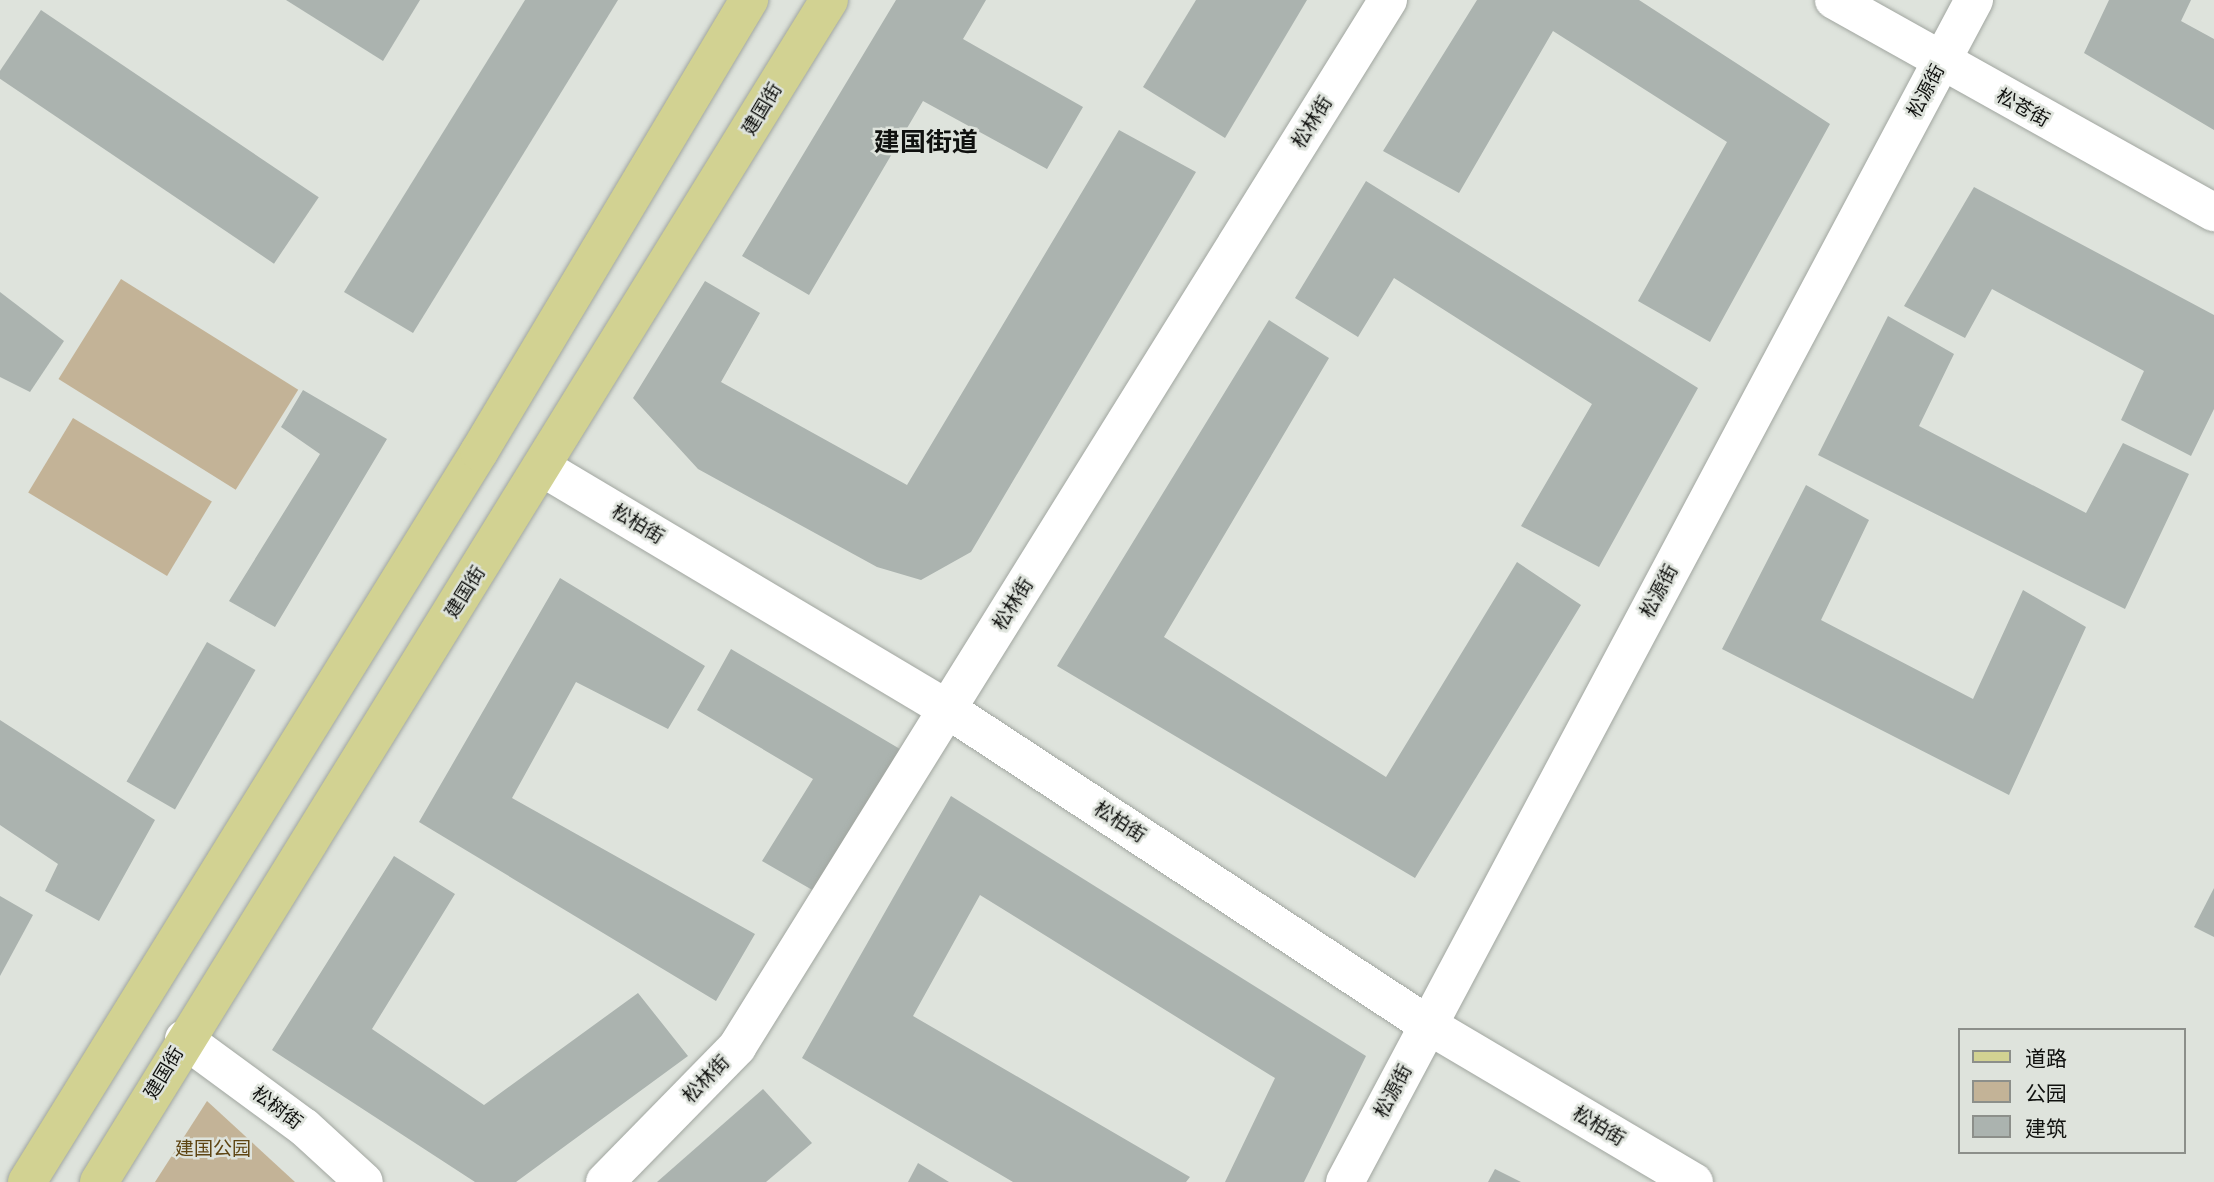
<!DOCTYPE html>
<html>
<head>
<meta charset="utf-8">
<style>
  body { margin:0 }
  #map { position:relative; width:2214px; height:1182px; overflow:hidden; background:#dee3dc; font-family:"DejaVu Sans","Noto Sans SC",sans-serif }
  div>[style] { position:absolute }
  .green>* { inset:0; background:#c3b397; transform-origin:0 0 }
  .building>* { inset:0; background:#abb3af; transform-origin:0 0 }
  .roads { filter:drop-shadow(0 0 2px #a1a6a0) drop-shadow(0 0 2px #a1a6a0) }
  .secondary>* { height:38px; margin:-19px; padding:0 19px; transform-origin:19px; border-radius:19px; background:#fff }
  .primary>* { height:38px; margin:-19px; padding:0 19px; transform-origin:19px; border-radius:19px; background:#d2d292 }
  span { translate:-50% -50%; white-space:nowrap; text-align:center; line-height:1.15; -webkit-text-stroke:5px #dee3dc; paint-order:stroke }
  .street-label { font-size:19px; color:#10110f }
  .park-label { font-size:19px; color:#5e4513 }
  .district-label { font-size:26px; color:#10110f; font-weight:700 }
  .legend { position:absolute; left:1958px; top:1028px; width:228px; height:126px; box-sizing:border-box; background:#dee3dc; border:2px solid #8c8f8a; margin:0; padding:9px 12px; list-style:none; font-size:21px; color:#10110f }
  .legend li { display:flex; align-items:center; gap:14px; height:35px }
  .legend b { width:35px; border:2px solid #8c8f8a }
</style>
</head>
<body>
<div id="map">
  <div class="green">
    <i style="left:121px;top:279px;width:209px;height:118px;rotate:32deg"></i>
    <i style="left:73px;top:418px;width:162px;height:87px;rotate:31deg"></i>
    <i style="clip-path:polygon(207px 1101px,295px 1182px,155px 1182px)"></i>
  </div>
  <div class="building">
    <i style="clip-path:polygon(286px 0,420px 0,383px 61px)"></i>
    <i style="clip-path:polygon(525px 0,618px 0,413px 333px,344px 292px)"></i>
    <i style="clip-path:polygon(896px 0,986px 0,963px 39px,1083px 107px,1047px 169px,923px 101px,809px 295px,742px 256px)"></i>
    <i style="clip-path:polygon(1196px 0,1307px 0,1225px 138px,1143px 87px)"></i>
    <i style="clip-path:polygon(1477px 0,1639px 0,1830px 124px,1710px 342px,1638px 301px,1727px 142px,1553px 31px,1459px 193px,1383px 151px)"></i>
    <i style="clip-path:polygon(2109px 0,2191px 0,2181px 21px,2214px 39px,2214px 130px,2084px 53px)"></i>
    <i style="left:41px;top:10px;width:335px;height:80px;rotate:34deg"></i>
    <i style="clip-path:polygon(1119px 130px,1196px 172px,971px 552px,921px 580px,877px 567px,698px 469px,633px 398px,705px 281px,760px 313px,721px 382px,907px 485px)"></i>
    <i style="clip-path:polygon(1366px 181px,1698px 388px,1599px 567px,1521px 526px,1592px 404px,1394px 278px,1358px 337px,1295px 298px)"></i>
    <i style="clip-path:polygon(1974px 187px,2214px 315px,2214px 409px,2191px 456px,2121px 420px,2144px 371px,1992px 289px,1965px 338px,1904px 306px)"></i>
    <i style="clip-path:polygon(0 292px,64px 341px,30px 392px,0 377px)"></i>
    <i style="clip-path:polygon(1888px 316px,1954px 354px,1919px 426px,2086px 513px,2123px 443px,2189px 474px,2125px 609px,1818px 455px)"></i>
    <i style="clip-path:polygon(1269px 320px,1329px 358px,1164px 637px,1386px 777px,1517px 562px,1581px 605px,1415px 878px,1057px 666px)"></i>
    <i style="clip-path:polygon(303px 390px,387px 439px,275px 627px,229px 601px,320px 454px,281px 427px)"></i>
    <i style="clip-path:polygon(1806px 485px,1869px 520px,1821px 620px,1973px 699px,2023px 590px,2086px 627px,2009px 795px,1722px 649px)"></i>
    <i style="clip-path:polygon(560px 578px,705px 666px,668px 729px,576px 682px,512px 798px,755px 934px,716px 1001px,419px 822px)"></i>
    <i style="left:207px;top:642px;width:56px;height:161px;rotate:30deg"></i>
    <i style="clip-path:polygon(731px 649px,905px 752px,821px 895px,762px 861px,813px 779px,697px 710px)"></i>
    <i style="clip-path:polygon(0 720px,155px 820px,99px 921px,45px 891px,58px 864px,0 825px)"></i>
    <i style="clip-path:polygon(951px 796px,1366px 1056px,1304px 1182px,1225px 1182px,1275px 1078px,980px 895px,913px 1016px,1190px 1177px,1186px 1182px,1013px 1182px,802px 1058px)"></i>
    <i style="clip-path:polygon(394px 856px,455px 894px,372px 1029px,484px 1105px,638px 993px,688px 1056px,516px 1182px,475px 1182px,272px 1050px)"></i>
    <i style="clip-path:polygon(2214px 888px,2214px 937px,2194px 927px)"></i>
    <i style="clip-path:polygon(0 896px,33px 915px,0 976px)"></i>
    <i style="clip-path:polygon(763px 1089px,812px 1143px,766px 1182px,657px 1182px)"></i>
    <i style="clip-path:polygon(918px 1163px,949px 1182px,908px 1182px)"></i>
    <i style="clip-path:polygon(1495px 1169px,1521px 1182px,1488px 1182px)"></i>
  </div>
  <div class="roads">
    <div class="secondary">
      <i style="left:1834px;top:0;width:435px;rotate:29.2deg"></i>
      <i style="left:543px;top:468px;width:470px;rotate:30.8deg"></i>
      <i style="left:947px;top:709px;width:576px;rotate:33.3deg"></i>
      <i style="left:1428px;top:1025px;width:309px;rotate:30.6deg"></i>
      <i style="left:184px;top:1039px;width:149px;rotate:36.3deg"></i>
      <i style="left:304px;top:1127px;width:81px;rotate:42.5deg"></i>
      <i style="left:605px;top:1182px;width:189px;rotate:-45.6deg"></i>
      <i style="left:737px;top:1047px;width:1233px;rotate:-58.13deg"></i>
      <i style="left:1345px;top:1182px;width:1339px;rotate:-61.98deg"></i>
    </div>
    <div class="primary">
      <i style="left:27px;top:1182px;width:859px;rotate:-58.24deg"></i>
      <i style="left:479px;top:452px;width:527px;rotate:-59.15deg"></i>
      <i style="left:99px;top:1182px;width:1389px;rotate:-58.3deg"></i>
    </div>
  </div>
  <div class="street-label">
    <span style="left:1926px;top:91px;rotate:-62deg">松源街</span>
    <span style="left:2023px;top:108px;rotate:29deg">松苍街</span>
    <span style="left:762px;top:109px;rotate:-59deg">建国街</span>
    <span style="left:1312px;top:122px;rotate:-58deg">松林街</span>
    <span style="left:638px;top:524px;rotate:31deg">松柏街</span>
    <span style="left:1659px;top:591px;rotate:-62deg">松源街</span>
    <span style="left:465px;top:592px;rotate:-58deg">建国街</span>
    <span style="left:1013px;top:604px;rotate:-58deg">松林街</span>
    <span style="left:1120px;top:822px;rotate:33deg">松柏街</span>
    <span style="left:164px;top:1073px;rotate:-59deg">建国街</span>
    <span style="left:706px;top:1079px;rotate:-46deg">松林街</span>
    <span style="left:1393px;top:1091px;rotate:-62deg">松源街</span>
    <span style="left:277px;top:1108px;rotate:37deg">松树街</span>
    <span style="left:1599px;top:1126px;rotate:31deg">松柏街</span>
  </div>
  <div class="park-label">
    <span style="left:213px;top:1149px">建国公园</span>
  </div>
  <div class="district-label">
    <span style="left:926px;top:143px">建国街道</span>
  </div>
  <ul class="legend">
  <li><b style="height:9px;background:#d2d292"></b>道路</li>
  <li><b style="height:19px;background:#c3b397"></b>公园</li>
  <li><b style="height:19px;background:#abb3af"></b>建筑</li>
  </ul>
</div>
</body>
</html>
